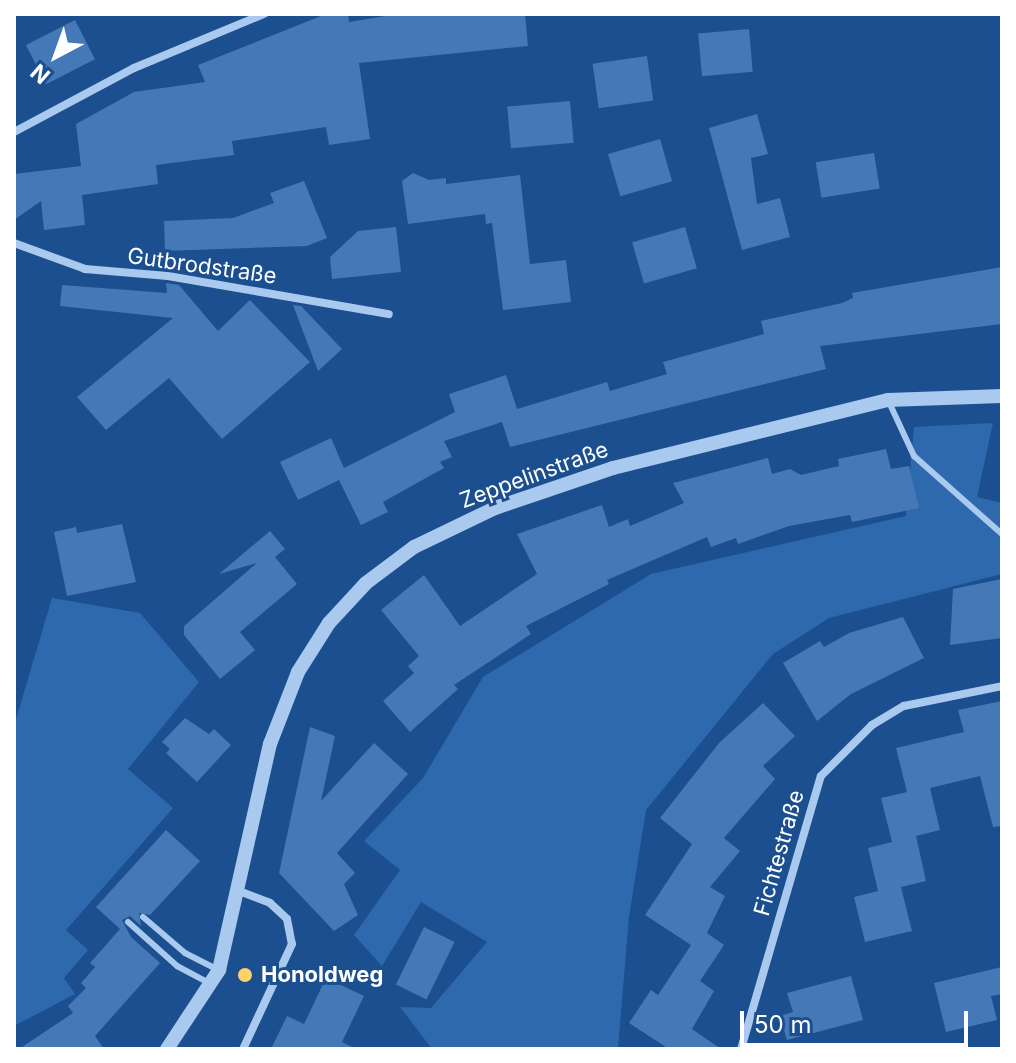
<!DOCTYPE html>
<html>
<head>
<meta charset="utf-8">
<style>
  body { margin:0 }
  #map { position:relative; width:1016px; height:1063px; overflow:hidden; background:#1b4f8f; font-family:Inter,sans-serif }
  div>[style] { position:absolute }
  .green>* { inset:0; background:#2e69ad }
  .building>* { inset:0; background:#4478b7; transform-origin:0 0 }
  .service>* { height:6px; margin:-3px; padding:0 3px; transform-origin:3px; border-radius:3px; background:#a9c9ee }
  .minor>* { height:8px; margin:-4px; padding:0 4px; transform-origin:4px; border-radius:4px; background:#a9c9ee }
  .tertiary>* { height:14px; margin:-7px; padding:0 7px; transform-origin:7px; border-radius:7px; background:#a9c9ee }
  .dots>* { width:22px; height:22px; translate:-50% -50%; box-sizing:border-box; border:4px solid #1b4f8f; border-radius:50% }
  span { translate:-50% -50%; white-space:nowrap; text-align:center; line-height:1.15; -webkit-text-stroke:6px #1b4f8f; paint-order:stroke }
  .street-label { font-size:22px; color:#fff }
  .poi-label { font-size:22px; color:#fff; font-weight:700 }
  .left { translate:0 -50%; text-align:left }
  .frame { position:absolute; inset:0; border:16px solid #fff; pointer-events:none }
  .north { position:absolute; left:16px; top:16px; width:80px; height:80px; -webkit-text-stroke:6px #1b4f8f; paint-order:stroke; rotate:221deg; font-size:22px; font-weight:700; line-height:32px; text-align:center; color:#fff }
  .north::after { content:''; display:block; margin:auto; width:28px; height:36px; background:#fff; clip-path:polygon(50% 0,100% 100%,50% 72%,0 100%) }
  .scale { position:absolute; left:740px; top:1011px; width:228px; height:36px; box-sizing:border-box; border:4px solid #fff; border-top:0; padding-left:10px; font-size:24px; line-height:28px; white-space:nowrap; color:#fff; -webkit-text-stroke:6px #1b4f8f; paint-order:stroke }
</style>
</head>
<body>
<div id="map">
  <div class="green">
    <i style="clip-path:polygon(993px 423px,977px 497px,1002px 503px,1002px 574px,829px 618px,773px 654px,646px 810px,629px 917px,618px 1049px,432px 1049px,400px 1007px,431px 1008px,487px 942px,421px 902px,382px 966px,354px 935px,400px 870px,364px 841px,423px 778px,483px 677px,651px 574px,906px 516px,914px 427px)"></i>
    <i style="clip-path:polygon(52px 598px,140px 613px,199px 682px,128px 769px,173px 808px,66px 930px,88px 950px,64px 978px,75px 994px,14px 1026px,14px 726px)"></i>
  </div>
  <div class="building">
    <i style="clip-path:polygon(326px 14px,348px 14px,349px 22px,397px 14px,525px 14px,528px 46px,359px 63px,370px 139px,329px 145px,326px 127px,232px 141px,234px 155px,156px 165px,158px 184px,82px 195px,85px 225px,44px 230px,41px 201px,14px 220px,14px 174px,81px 166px,76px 124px,134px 92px,205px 82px,198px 65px)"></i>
    <i style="left:75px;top:20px;width:44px;height:55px;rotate:63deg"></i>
    <i style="left:749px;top:29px;width:43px;height:51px;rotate:85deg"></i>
    <i style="left:647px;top:56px;width:45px;height:55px;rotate:82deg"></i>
    <i style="left:570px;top:101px;width:42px;height:63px;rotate:85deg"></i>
    <i style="clip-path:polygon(757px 114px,768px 154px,751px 158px,757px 204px,780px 198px,790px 237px,742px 250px,709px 128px)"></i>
    <i style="left:660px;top:139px;width:44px;height:54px;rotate:74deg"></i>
    <i style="left:874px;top:153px;width:36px;height:59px;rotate:81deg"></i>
    <i style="clip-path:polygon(413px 173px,429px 180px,446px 178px,446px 184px,520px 175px,530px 264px,566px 260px,571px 302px,503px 310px,492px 223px,486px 224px,485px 214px,408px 224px,402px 181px)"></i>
    <i style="clip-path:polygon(304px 181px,327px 238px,307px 246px,165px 251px,164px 221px,233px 218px,274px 203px,270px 193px)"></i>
    <i style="clip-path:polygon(396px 227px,401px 272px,332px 279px,330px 257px,358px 231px)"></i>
    <i style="left:685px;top:227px;width:43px;height:55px;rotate:74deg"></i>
    <i style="clip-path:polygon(1002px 267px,1002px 324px,820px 346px,826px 369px,510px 447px,502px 422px,444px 441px,452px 457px,440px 462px,444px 468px,383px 502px,388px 512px,361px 525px,339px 480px,298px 500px,280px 462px,331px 438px,344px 468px,455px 412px,449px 394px,506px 375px,517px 409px,607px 382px,610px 391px,667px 374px,663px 362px,764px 334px,761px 321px,842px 303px,853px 298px,852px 293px)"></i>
    <i style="clip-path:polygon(166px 283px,179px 285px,218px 331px,250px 300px,310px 362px,222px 439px,169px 378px,106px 430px,77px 397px,173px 318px,60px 306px,62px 285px,167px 293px)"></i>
    <i style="clip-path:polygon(293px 305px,301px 306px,342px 349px,318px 371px)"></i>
    <i style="clip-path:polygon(886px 449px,891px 469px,909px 466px,919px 508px,852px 522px,850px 515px,789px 526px,738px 544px,736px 538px,711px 547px,707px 537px,607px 580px,609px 584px,526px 626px,531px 634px,454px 685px,458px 689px,410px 732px,383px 701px,414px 673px,408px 666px,419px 656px,381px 610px,424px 575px,460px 626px,537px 574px,517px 534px,602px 505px,609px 527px,628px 519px,630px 526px,684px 503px,673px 483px,768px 458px,772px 474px,790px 469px,801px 475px,839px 466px,838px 459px)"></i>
    <i style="clip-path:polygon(122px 524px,136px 582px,67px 596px,54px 532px,76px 527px,77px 533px)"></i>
    <i style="clip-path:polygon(270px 531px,285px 549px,275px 557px,297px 584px,240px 632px,255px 650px,220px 679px,184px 635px,184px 626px,257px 563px,219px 574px)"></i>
    <i style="clip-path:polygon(1002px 579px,1002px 638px,950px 645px,953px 589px)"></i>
    <i style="clip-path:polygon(903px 617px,924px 658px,851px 694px,817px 721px,783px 663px,820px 641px,824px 647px,849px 633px)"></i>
    <i style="clip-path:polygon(1002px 701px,1002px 826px,993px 827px,980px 776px,930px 788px,940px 830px,916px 836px,926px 881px,901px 887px,912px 931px,865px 942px,854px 897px,878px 891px,868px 848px,892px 842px,881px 798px,907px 792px,896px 748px,964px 732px,958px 710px)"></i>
    <i style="clip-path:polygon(763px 703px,795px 736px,763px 766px,775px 779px,724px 838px,740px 851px,710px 887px,725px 896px,707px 933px,724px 945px,700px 981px,714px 991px,692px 1029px,721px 1049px,669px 1049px,629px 1023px,651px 990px,658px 995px,691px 945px,645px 915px,692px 844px,660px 818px,719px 743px)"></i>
    <i style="clip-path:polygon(185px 718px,209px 734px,214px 729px,231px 745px,197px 782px,166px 753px,170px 749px,162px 742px)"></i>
    <i style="clip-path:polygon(310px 727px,335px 736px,321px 801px,374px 743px,408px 774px,337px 853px,355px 873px,344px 884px,358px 915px,334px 931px,279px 873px)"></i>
    <i style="clip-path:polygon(166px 830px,200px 861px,150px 915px,139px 913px,141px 926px,130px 916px,122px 920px,131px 937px,160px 963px,95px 1036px,104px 1049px,19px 1049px,73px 1013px,68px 1006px,86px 988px,81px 983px,95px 967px,90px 963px,120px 929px,96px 907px)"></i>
    <i style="left:424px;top:927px;width:34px;height:64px;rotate:26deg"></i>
    <i style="clip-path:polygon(1002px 967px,1002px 994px,991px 996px,997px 1020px,946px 1032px,934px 983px)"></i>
    <i style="clip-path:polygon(851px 976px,863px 1020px,787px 1040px,780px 1016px,793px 1012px,787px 993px)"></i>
    <i style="clip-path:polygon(326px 978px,364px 996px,342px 1042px,356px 1049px,271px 1049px,287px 1016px,304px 1024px)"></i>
  </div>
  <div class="service">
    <i style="left:888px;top:400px;width:62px;rotate:65.1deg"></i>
    <i style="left:914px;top:456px;width:118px;rotate:41.6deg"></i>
    <i style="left:143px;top:917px;width:55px;rotate:40.6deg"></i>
    <i style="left:185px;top:953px;width:38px;rotate:27deg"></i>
    <i style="left:128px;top:922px;width:66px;rotate:41.9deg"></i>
    <i style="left:177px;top:966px;width:36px;rotate:28deg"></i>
  </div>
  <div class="minor">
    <i style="left:14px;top:132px;width:136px;rotate:-28.1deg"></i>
    <i style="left:134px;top:68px;width:141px;rotate:-22.6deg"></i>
    <i style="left:14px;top:243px;width:76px;rotate:20.1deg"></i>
    <i style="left:85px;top:269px;width:83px;rotate:4.8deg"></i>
    <i style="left:168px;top:276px;width:224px;rotate:9.8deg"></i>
    <i style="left:239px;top:891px;width:33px;rotate:21deg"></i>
    <i style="left:270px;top:903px;width:23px;rotate:43deg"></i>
    <i style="left:287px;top:919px;width:25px;rotate:79deg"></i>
    <i style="left:292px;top:944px;width:116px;rotate:115deg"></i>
    <i style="left:741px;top:1049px;width:284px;rotate:-73.7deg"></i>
    <i style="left:821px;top:776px;width:72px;rotate:-45deg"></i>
    <i style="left:872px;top:725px;width:37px;rotate:-31deg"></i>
    <i style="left:904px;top:706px;width:100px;rotate:-11.5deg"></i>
  </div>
  <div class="tertiary">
    <i style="left:167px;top:1049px;width:95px;rotate:-56.6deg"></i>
    <i style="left:219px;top:970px;width:232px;rotate:-77.3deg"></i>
    <i style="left:270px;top:744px;width:77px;rotate:-68.7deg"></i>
    <i style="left:298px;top:672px;width:58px;rotate:-57.7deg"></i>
    <i style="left:329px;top:623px;width:54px;rotate:-47.2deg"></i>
    <i style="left:366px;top:583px;width:60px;rotate:-36.9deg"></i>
    <i style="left:414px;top:547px;width:90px;rotate:-25.7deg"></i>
    <i style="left:495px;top:508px;width:125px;rotate:-18.7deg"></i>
    <i style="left:613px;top:468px;width:283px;rotate:-13.9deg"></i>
    <i style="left:888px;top:400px;width:114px;rotate:-2deg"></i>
  </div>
  <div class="dots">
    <i style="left:245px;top:975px;background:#ffd166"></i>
  </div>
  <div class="street-label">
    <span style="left:202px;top:266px;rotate:8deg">Gutbrodstraße</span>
    <span style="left:534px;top:475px;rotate:-20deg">Zeppelinstraße</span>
    <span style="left:779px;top:853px;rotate:-74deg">Fichtestraße</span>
  </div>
  <div class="poi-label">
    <span class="left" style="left:261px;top:975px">Honoldweg</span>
  </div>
  <div class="frame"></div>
  <div class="north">N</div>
  <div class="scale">50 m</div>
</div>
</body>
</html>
